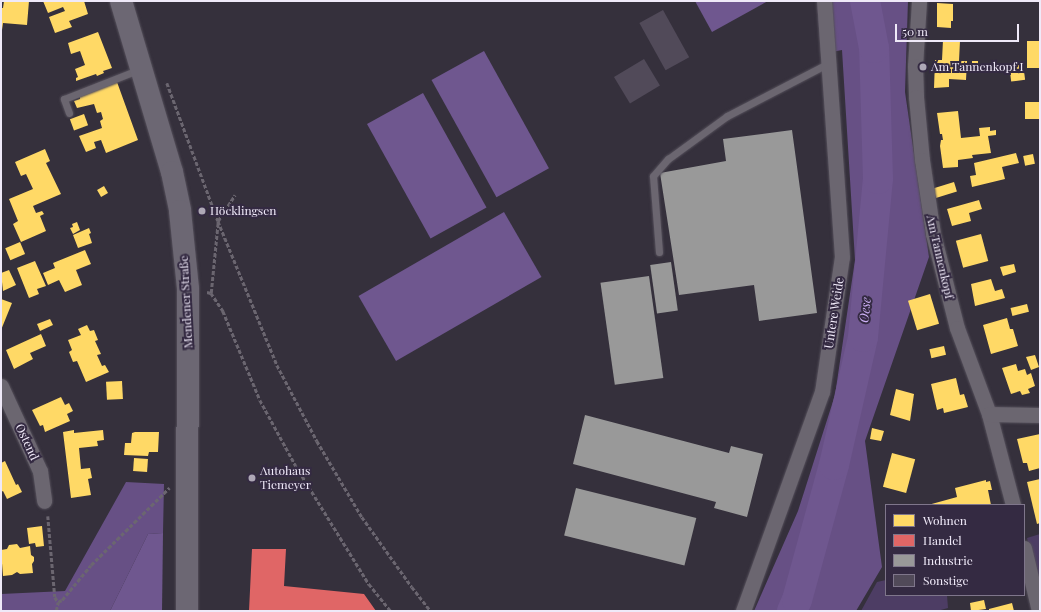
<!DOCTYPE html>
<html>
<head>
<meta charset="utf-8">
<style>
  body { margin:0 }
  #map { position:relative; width:1041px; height:612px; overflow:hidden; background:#35303c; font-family:"Playfair Display",serif }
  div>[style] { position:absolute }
  .green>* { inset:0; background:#4d3d64 }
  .forest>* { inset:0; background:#675085 }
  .water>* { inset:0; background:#6f578f; transform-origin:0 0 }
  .homes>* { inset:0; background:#ffd966; transform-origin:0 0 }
  .shops>* { inset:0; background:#e06666 }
  .industry>* { inset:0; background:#999; transform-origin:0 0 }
  .river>* { height:30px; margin:-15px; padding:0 15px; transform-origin:15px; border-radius:15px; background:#6f578f }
  .building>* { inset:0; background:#514a59; transform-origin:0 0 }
  .path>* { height:2.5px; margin-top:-1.25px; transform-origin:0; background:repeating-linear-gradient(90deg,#6b6670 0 4px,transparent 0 6px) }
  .roads { filter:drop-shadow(0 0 1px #544f5a) drop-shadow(0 0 1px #544f5a) }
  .service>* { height:7px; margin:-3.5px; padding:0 3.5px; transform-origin:3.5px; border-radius:3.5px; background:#6b6670 }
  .minor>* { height:15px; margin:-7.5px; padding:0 7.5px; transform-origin:7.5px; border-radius:7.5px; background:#6b6670 }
  .primary>* { height:22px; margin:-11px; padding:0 11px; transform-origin:11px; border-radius:11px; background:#6c6773 }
  .dots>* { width:11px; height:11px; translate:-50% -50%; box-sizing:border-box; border:2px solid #342a42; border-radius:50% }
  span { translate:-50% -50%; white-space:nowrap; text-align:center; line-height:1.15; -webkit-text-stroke:4px #342a42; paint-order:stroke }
  .poi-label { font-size:12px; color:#efe9f8 }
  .left { translate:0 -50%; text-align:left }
  .street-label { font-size:12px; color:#efe9f8 }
  .water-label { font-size:13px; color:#ceb2f7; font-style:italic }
  .frame { position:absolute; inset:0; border:2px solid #efe9f8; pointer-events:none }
  .legend { position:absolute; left:885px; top:504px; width:140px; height:92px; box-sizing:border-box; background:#342a42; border:1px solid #7f768b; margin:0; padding:5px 7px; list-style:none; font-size:12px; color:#efe9f8 }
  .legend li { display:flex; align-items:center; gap:8px; height:20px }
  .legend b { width:20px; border:1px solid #7f768b }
  .scale { position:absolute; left:895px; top:24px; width:124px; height:18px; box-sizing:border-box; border:2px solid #efe9f8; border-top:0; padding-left:5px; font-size:12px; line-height:14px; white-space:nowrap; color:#efe9f8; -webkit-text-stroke:3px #342a42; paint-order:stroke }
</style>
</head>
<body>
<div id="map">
  <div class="green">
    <i style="clip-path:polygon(1040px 534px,1040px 582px,1038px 583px,1027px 538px)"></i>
    <i style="clip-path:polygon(886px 580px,886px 595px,947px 595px,948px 608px,937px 611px,861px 611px,877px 582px)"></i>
  </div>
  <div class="forest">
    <i style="clip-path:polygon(817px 1px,908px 1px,905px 92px,929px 257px,865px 441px,882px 567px,856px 611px,754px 611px,798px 511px,835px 395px,855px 260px,842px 50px,821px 54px)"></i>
    <i style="clip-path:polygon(126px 482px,164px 484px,163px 533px,148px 534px,110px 611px,1px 611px,1px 594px,65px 591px)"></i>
  </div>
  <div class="water">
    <i style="clip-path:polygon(695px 1px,768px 1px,712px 32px)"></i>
    <i style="left:484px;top:51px;width:134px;height:60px;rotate:61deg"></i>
    <i style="left:423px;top:93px;width:131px;height:64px;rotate:61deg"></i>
    <i style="left:504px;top:212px;width:75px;height:168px;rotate:60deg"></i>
    <i style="clip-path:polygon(163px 533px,162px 611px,110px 611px,148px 534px)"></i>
  </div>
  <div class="homes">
    <i style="clip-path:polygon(4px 1px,29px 1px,27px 25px,3px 23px,2px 30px,1px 30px,1px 8px,3px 8px)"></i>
    <i style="clip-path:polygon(43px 1px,84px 1px,88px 14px,69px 21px,72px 27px,55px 33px,49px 17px,65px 11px,63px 7px,48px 13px)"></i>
    <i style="clip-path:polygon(937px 3px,953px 4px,953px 21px,951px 21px,951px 28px,937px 27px)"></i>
    <i style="clip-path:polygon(98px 32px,112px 68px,103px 71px,104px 73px,97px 76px,96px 74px,76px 81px,76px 78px,78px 77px,75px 69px,85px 65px,80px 51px,71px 54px,68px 43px)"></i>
    <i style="clip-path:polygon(943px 40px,960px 41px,959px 61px,967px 61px,966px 80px,949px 79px,949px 87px,934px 88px,935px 60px,942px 60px)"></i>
    <i style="left:1027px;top:41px;width:13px;height:27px"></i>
    <i style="left:972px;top:61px;width:6px;height:8px"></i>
    <i style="left:1023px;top:63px;width:17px;height:14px;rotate:83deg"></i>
    <i style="clip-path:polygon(117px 82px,138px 140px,106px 153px,101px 140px,94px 142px,96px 148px,86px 152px,79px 136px,102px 128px,100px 121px,103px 119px,101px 112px,97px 113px,94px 104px,77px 108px,74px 101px,80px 99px,80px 96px)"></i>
    <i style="left:1040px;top:102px;width:17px;height:15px;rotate:90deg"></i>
    <i style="clip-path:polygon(958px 111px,961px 138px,980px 136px,979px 128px,990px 127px,990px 131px,996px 130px,996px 135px,988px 136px,991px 153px,972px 155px,973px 158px,958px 160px,958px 167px,943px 168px,940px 146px,941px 140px,943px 140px,942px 134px,940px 134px,937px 113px)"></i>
    <i style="left:84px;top:114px;width:12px;height:15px;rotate:70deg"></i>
    <i style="clip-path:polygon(45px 149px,50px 161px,46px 163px,61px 194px,33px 206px,36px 213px,42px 211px,44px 214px,40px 216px,46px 231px,21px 242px,13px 224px,18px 221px,9px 199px,33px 189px,26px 174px,21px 176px,15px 162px)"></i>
    <i style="clip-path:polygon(1016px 153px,1019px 163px,1002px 167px,1005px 179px,972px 187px,970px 176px,976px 175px,974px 163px)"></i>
    <i style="left:1033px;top:154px;width:10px;height:10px;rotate:79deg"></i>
    <i style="left:954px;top:182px;width:10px;height:22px;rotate:73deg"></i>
    <i style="left:104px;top:186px;width:8px;height:8px;rotate:60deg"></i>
    <i style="clip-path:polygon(979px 200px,982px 209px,969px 213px,971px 221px,952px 226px,947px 209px)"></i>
    <i style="clip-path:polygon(77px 222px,80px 230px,73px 234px,70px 228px,73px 227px,72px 224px)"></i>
    <i style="clip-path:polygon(89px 228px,91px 233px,89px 234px,92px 243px,78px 248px,73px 235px)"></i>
    <i style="left:981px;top:234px;width:28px;height:26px;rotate:75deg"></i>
    <i style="left:20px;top:242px;width:13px;height:16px;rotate:67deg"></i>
    <i style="clip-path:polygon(85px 250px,91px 264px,76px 270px,82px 285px,65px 292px,59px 280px,48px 285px,43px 273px,55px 268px,53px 263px)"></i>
    <i style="clip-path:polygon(35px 261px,46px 286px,37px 289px,39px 294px,29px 298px,17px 268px)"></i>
    <i style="clip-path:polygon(1014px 264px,1016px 272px,1003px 276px,1000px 267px)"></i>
    <i style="clip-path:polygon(9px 270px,16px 285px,3px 291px,1px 273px)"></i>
    <i style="clip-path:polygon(991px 279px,995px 291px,1002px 289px,1005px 298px,975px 306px,971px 284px)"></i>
    <i style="left:930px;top:294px;width:31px;height:23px;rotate:73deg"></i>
    <i style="clip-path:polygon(1px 299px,12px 303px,1px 330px)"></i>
    <i style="left:1027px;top:304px;width:8px;height:17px;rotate:76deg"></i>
    <i style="clip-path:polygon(1007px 318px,1010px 329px,1013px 329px,1018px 346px,991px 354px,983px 325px)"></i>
    <i style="clip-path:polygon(50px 319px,53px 325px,40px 331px,37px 324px)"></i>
    <i style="clip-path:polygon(87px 325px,90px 331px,94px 330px,98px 340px,95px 341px,101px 354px,97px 355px,102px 366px,105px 365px,109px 372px,86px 382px,77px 361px,73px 362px,69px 352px,72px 350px,68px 340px,81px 335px,78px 329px)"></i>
    <i style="clip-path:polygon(41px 334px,46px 346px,30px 353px,33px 359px,14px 369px,6px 350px)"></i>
    <i style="left:944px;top:346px;width:9px;height:15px;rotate:77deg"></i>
    <i style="clip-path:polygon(1035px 355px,1039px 367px,1031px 370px,1026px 357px)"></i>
    <i style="clip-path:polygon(1016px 364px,1018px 371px,1025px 369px,1027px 375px,1031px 373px,1035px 386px,1028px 389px,1030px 393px,1022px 395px,1020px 391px,1011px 394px,1002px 368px)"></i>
    <i style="clip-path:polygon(956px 378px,960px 395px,964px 394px,968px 407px,944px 413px,943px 408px,937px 410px,931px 384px)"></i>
    <i style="left:122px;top:381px;width:18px;height:16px;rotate:87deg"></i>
    <i style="clip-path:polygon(896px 389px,914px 394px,910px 421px,890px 415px)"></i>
    <i style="clip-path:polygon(61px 397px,65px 405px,69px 403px,73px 411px,67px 414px,70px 421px,45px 432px,43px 425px,40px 426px,32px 410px)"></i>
    <i style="clip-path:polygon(872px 428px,884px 431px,881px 441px,870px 439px)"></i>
    <i style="clip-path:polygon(74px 430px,74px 433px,103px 430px,104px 440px,97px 441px,98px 446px,79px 448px,81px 469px,90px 468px,92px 478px,88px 479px,91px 495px,71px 498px,63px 432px)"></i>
    <i style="clip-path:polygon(135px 432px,159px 432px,158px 452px,149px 452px,148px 456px,124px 455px,125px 443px,131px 443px,132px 433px)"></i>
    <i style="clip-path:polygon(1040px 434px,1040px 468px,1029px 471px,1027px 463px,1023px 463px,1017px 439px)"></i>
    <i style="left:892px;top:453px;width:24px;height:35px;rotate:15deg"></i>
    <i style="left:134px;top:458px;width:14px;height:13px;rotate:4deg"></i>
    <i style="clip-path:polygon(5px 461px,16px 485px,18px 484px,22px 492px,7px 499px,3px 491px,1px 492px,1px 463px)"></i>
    <i style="clip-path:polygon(1040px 479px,1040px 523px,1037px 524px,1027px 482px)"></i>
    <i style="clip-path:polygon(986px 480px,986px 482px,990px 481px,992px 490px,988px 490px,991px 505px,928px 505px,957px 497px,955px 488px)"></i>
    <i style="clip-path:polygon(42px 526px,44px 546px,36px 547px,35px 543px,29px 544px,27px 528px)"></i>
    <i style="clip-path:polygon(17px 544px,20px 548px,30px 546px,31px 555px,34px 557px,34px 561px,32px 564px,33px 573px,20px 574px,17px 572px,12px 575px,3px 576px,1px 550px,7px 549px,9px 545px)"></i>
    <i style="clip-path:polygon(984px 600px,986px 609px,971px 611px,970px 603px)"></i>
    <i style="clip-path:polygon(1012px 603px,1014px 611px,989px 611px,989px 609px)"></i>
  </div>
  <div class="shops">
    <i style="clip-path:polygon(252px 549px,286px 549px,284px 586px,364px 594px,376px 611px,249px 611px)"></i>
  </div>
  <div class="industry">
    <i style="clip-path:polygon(792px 130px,817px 313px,759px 321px,754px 285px,679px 295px,660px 173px,726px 161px,723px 139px)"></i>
    <i style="left:671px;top:262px;width:49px;height:21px;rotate:82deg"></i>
    <i style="left:649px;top:276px;width:103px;height:49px;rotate:82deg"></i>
    <i style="clip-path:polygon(585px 415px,729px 453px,731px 446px,763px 454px,747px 517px,714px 508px,716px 502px,573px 464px)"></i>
    <i style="left:576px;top:488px;width:124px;height:49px;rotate:14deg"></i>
  </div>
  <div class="river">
    <i style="left:792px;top:611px;width:12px;rotate:-66deg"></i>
    <i style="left:797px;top:600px;width:140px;rotate:-74.7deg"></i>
    <i style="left:834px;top:465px;width:131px;rotate:-77.2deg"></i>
    <i style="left:863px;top:337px;width:159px;rotate:-84.6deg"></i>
    <i style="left:878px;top:179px;width:131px;rotate:-91.7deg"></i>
    <i style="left:874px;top:48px;width:48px;rotate:-100.8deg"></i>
  </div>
  <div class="building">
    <i style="left:663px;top:10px;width:54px;height:27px;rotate:61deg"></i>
    <i style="left:644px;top:59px;width:31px;height:35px;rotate:59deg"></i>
  </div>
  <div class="path">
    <i style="left:167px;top:83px;width:147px;rotate:69.7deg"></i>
    <i style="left:218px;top:221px;width:156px;rotate:67.7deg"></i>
    <i style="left:277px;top:365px;width:86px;rotate:62.2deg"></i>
    <i style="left:317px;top:441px;width:88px;rotate:59.4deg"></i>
    <i style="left:362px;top:517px;width:86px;rotate:54.5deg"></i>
    <i style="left:412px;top:587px;width:31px;rotate:52deg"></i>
    <i style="left:207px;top:292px;width:4px;rotate:14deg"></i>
    <i style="left:211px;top:293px;width:22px;rotate:56deg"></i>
    <i style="left:223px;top:311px;width:96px;rotate:67.4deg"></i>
    <i style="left:260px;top:400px;width:75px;rotate:61.4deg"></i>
    <i style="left:296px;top:466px;width:139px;rotate:58.3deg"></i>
    <i style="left:369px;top:584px;width:35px;rotate:51deg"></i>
    <i style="left:211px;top:293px;width:72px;rotate:-84.4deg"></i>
    <i style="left:218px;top:221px;width:31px;rotate:-57deg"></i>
    <i style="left:48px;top:516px;width:81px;rotate:85.1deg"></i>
    <i style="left:55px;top:597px;width:6px;rotate:59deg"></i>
    <i style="left:58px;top:602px;width:4px;rotate:-27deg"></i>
    <i style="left:62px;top:600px;width:45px;rotate:-50.4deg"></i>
    <i style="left:91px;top:565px;width:110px;rotate:-44.6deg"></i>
    <i style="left:56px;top:611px;width:9px;rotate:-77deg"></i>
  </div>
  <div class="roads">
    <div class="service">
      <i style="left:69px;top:113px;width:15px;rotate:-110deg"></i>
      <i style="left:64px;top:99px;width:82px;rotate:-21.5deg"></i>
      <i style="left:659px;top:252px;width:76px;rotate:-94.5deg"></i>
      <i style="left:653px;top:176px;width:23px;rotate:-49deg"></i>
      <i style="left:668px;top:159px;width:73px;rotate:-36.1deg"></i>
      <i style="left:727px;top:116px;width:115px;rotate:-27.5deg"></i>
    </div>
    <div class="minor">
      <i style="left:919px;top:1px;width:65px;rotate:93.5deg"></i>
      <i style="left:915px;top:66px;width:31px;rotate:88deg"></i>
      <i style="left:916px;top:97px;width:63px;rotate:84.6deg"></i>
      <i style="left:922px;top:160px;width:75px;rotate:81.5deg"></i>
      <i style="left:933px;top:234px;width:97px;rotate:75.7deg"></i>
      <i style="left:957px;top:328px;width:92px;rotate:69.6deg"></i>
      <i style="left:989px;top:414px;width:94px;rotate:75.2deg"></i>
      <i style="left:1px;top:386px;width:94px;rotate:65.4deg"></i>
      <i style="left:40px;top:471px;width:30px;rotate:82deg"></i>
      <i style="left:989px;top:414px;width:51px;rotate:1.1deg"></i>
      <i style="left:1024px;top:548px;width:65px;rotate:76.6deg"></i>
      <i style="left:743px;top:611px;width:233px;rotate:-70.2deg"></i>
      <i style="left:822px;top:392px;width:136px;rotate:-81.6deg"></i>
      <i style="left:842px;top:257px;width:257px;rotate:-94deg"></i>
    </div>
    <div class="primary">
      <i style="left:121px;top:1px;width:178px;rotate:73.4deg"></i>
      <i style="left:172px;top:172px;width:40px;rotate:78deg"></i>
      <i style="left:180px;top:211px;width:78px;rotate:84.1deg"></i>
      <i style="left:188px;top:289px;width:322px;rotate:90.2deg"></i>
    </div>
  </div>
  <div class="dots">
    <i style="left:923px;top:67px;background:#aea8b6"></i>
    <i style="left:202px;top:211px;background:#aea8b6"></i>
    <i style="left:252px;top:478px;background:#aea8b6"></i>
  </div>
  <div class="poi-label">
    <span class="left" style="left:931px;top:67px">Am Tannenkopf I</span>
    <span class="left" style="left:210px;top:211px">Höcklingsen</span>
    <span class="left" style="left:260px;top:478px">Autohaus<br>Tiemeyer</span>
  </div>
  <div class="street-label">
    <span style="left:940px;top:257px;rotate:77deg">Am Tannenkopf</span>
    <span style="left:186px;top:302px;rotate:-93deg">Mendener Straße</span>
    <span style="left:834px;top:313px;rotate:-81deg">Untere Weide</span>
    <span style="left:27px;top:442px;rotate:65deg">Ostend</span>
  </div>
  <div class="water-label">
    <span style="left:865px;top:310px;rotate:-84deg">Oese</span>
  </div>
  <div class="frame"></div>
  <ul class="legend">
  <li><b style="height:11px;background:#ffd966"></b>Wohnen</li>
  <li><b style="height:11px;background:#e06666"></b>Handel</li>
  <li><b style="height:11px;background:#999"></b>Industrie</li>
  <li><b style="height:11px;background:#514a59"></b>Sonstige</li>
  </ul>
  <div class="scale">50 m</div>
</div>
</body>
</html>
